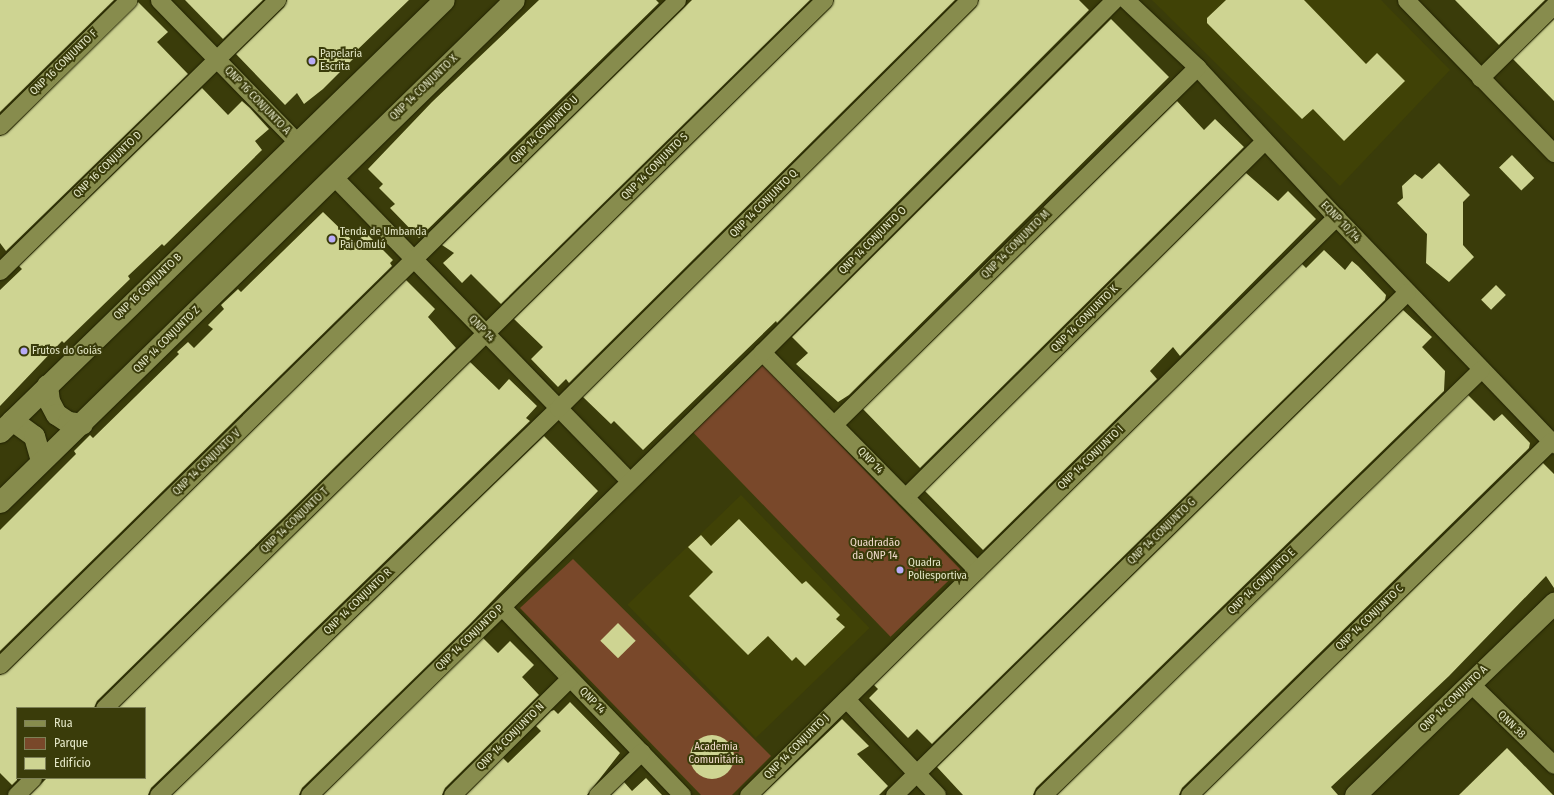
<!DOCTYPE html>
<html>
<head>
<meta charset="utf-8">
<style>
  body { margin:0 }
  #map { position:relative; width:1554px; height:795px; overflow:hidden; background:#3a3c0a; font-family:"Fira Sans Condensed",sans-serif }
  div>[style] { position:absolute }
  .built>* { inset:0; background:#404206; transform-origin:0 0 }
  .green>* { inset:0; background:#79482a; transform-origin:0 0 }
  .building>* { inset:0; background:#ced492; transform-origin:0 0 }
  .round { border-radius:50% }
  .roads { filter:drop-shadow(0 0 1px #212202) drop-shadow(0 0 1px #212202) }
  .minor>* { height:17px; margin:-8.5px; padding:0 8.5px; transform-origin:8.5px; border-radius:8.5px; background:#878c4d }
  .tertiary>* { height:21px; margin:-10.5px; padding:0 10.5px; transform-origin:10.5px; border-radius:10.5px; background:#878c4d }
  .dots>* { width:11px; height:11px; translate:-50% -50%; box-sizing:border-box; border:2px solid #3a3c0a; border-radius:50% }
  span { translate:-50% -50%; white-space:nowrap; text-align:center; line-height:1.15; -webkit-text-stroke:4px #3a3c0a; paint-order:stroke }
  .poi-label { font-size:11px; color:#e5e8c8 }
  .left { translate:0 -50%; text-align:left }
  .street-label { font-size:11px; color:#e5e8c8 }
  .park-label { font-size:11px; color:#f2dbcd }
  .legend { position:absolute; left:16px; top:707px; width:130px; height:72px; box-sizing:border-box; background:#3a3c0a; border:1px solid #7e8156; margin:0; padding:5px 7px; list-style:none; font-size:12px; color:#e5e8c8 }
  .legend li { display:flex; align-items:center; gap:8px; height:20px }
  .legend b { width:20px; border:1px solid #7e8156 }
</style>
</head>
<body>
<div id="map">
  <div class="built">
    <i style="clip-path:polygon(1152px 0,1381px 0,1450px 70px,1340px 186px)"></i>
    <i style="left:741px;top:495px;width:185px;height:158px;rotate:46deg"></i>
  </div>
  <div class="green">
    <i style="left:763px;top:365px;width:284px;height:97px;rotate:46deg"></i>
    <i style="clip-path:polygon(573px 559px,771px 756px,732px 795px,701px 795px,520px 608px)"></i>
  </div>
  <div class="building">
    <i style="clip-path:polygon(0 0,114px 0,0 112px)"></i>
    <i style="clip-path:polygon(185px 0,263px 0,223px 39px)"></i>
    <i style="clip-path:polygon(287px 0,409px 0,353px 54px,355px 57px,323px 89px,304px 104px,297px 93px,285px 105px,236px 54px,284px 7px)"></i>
    <i style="clip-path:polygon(539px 0,656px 0,659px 3px,419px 238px,390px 208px,395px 204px,379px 188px,383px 184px,368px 169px,432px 102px)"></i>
    <i style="clip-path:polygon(692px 0,810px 0,501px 304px,471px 274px,462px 283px,443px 263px,454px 253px,442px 245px)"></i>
    <i style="clip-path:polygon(834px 0,955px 0,569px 383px,566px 379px,558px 387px,531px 359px,543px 347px,514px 319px,831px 7px)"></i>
    <i style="clip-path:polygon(979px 0,1079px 0,1089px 10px,777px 323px,776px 321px,643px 450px,614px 421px,611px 424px,583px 397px,976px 7px)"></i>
    <i style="clip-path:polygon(1226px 0,1304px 0,1366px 64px,1377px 53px,1405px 81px,1344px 141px,1313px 109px,1302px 119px,1207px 23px,1207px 18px)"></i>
    <i style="clip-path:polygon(1455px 0,1545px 0,1499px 45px)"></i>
    <i style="clip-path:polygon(138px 2px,168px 32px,157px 42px,188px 74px,6px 251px,0 243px,0 136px,7px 133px)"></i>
    <i style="clip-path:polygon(1111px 19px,1169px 77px,849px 395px,838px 402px,796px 364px,808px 353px,792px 337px)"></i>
    <i style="clip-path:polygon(1554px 19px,1554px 101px,1513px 59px)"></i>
    <i style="clip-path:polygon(202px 88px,228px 115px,242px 101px,250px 108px,269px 129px,255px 141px,262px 150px,164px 246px,162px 244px,128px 276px,130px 279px,64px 343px,62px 341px,0 406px,0 290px,22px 269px,19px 266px)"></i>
    <i style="clip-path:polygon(1177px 101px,1204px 130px,1215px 119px,1244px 147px,920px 468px,863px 409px)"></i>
    <i style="left:1512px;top:155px;width:32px;height:18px;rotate:46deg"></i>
    <i style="clip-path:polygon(1439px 163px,1470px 195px,1463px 202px,1463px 245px,1474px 257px,1449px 282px,1426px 263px,1427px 234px,1397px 203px,1403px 198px,1402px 186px,1415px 174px,1422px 179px)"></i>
    <i style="clip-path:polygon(1246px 173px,1278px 201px,1288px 191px,1316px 219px,1180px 356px,1173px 347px,1150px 371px,1157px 379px,983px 550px,925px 491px)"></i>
    <i style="clip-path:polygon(323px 212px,355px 243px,366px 233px,393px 260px,390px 263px,392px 266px,0 651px,0 530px,76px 454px,74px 451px,90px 435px,93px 438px,179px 354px,177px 352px,188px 342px,194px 348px,213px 329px,208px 325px,224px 309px,221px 305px,238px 289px,241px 292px)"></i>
    <i style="clip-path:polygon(1324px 250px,1345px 270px,1352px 261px,1358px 266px,1386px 295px,1385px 300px,932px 744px,917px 729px,908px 738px,869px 698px,878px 689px,874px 685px,1302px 264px,1306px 268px)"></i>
    <i style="clip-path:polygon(406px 280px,435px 309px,428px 317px,456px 348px,97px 701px,94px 708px,17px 708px,17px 780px,12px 785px,0 773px,0 675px,7px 672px)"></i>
    <i style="left:1496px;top:285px;width:14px;height:21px;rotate:45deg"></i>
    <i style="clip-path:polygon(1403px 310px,1432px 337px,1422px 347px,1445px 371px,1444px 391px,1036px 788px,1033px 795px,963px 795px,937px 767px)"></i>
    <i style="clip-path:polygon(470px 362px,499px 390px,509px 379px,537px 406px,526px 418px,530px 421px,151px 788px,148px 795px,30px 795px,47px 778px,145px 778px,145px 708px,118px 708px)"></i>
    <i style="clip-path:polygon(1468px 395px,1494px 421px,1502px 414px,1530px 443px,1529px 448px,1182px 788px,1179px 795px,1057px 795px)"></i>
    <i style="clip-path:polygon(544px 436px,598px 491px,470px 624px,302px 788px,299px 795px,172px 795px)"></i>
    <i style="clip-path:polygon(1543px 463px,1554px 474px,1554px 588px,1546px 576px,1449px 676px,1331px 787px,1338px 795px,1203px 795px)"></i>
    <i style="clip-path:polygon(739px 519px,802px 584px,806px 581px,840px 615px,836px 619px,845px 627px,805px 666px,796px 657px,792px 661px,768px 636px,748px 655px,689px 596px,713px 572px,688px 547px,701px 535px,711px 546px)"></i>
    <i style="left:618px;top:623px;width:25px;height:25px;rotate:45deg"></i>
    <i style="clip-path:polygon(483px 638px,498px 653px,510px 641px,534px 665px,522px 677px,539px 695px,445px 788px,442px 795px,323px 795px)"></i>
    <i style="clip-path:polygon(570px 702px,620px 753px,587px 795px,466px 795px,503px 758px,508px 763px,541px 731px,536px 726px,551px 711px,554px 710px,558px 714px)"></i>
    <i style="clip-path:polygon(842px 719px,869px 746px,857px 754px,888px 786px,879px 795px,762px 795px)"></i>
    <i class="round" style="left:690px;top:735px;width:44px;height:44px"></i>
    <i style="clip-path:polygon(1507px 748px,1553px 795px,1459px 795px)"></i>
    <i style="clip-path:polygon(646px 778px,662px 795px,611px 795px,624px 782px,632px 791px)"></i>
  </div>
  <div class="roads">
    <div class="minor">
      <i style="left:159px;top:0;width:198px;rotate:45.8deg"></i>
      <i style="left:1126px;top:0;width:98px;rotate:43.3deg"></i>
      <i style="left:1197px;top:67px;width:205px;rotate:47.2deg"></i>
      <i style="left:1336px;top:217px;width:315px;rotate:46.2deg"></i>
      <i style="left:1406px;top:0;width:213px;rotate:46deg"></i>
      <i style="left:1480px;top:78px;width:104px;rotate:-44.6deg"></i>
      <i style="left:0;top:126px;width:180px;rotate:-44.5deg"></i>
      <i style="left:333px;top:176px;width:424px;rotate:45.8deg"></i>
      <i style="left:0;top:271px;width:388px;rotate:-44.4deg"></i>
      <i style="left:762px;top:352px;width:306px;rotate:45.4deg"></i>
      <i style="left:834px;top:424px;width:509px;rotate:-44.52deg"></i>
      <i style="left:905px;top:497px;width:506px;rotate:-44.76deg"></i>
      <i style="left:502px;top:607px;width:260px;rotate:46.2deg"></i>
      <i style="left:0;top:665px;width:949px;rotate:-44.49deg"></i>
      <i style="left:1470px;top:683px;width:117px;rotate:44.3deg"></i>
      <i style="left:846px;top:699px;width:132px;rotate:46.5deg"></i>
      <i style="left:104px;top:708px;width:1010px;rotate:-44.52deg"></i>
      <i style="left:16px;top:795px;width:24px;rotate:-45deg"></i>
      <i style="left:158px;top:795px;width:557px;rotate:-44.05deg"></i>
      <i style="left:558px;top:408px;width:579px;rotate:-44.79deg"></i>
      <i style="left:309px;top:795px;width:634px;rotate:-44.36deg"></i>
      <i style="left:762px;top:352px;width:498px;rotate:-45deg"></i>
      <i style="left:452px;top:795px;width:165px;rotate:-44.8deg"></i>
      <i style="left:597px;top:795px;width:62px;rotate:-44.3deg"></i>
      <i style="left:748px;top:795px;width:825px;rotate:-44.51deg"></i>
      <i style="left:894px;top:795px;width:718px;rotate:-44.44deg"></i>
      <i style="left:1043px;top:795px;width:611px;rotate:-44.2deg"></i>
      <i style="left:1189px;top:795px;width:506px;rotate:-44.36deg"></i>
    </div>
    <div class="tertiary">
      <i style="left:47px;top:385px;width:16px;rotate:83deg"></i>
      <i style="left:49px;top:401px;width:15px;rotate:62deg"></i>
      <i style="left:56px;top:414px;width:14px;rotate:34deg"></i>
      <i style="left:68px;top:422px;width:14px;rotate:8deg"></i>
      <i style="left:12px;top:420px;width:27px;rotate:36deg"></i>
      <i style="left:34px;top:436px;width:25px;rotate:74deg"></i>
      <i style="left:0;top:432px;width:619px;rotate:-44.22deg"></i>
      <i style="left:0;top:502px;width:718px;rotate:-44.32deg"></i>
      <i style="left:1355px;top:795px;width:277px;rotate:-44deg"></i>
    </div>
  </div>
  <div class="dots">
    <i style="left:312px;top:61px;background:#b8abf7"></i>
    <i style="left:332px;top:239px;background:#b8abf7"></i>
    <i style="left:24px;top:351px;background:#b8abf7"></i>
    <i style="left:900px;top:570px;background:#b8abf7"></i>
  </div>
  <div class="poi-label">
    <span class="left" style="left:320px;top:61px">Papelaria<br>Escrita</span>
    <span class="left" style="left:340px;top:239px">Tenda de Umbanda<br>Pai Omulú</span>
    <span class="left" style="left:32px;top:351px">Frutos do Goiás</span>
    <span class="left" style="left:908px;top:570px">Quadra<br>Poliesportiva</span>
  </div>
  <div class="street-label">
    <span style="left:64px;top:63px;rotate:-44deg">QNP 16 CONJUNTO F</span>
    <span style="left:424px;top:88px;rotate:-44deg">QNP 14 CONJUNTO X</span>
    <span style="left:257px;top:101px;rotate:46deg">QNP 16 CONJUNTO A</span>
    <span style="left:545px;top:130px;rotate:-45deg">QNP 14 CONJUNTO U</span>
    <span style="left:108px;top:165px;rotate:-44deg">QNP 16 CONJUNTO D</span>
    <span style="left:655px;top:167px;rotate:-45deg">QNP 14 CONJUNTO S</span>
    <span style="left:764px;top:204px;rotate:-45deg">QNP 14 CONJUNTO Q</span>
    <span style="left:1340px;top:222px;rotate:46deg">EQNP 10/14</span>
    <span style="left:873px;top:241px;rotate:-45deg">QNP 14 CONJUNTO O</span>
    <span style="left:1016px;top:245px;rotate:-45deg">QNP 14 CONJUNTO M</span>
    <span style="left:148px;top:287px;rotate:-44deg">QNP 16 CONJUNTO B</span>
    <span style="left:1085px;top:319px;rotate:-45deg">QNP 14 CONJUNTO K</span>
    <span style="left:481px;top:329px;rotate:46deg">QNP 14</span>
    <span style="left:167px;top:340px;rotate:-45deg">QNP 14 CONJUNTO Z</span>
    <span style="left:1091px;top:458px;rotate:-44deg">QNP 14 CONJUNTO I</span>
    <span style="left:870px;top:461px;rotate:46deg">QNP 14</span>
    <span style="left:207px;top:463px;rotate:-44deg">QNP 14 CONJUNTO V</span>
    <span style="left:295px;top:521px;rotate:-44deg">QNP 14 CONJUNTO T</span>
    <span style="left:1162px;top:532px;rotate:-44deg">QNP 14 CONJUNTO G</span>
    <span style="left:1262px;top:582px;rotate:-44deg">QNP 14 CONJUNTO E</span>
    <span style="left:358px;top:602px;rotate:-44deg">QNP 14 CONJUNTO R</span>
    <span style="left:1370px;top:618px;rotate:-44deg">QNP 14 CONJUNTO C</span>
    <span style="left:470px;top:638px;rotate:-44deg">QNP 14 CONJUNTO P</span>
    <span style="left:1454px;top:699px;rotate:-44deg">QNP 14 CONJUNTO A</span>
    <span style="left:592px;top:701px;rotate:46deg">QNP 14</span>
    <span style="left:1511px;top:725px;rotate:44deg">QNN 38</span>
    <span style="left:511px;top:737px;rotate:-45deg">QNP 14 CONJUNTO N</span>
    <span style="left:797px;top:747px;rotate:-45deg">QNP 14 CONJUNTO J</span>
  </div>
  <div class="park-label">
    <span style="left:875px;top:550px">Quadradão<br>da QNP 14</span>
    <span style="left:716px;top:754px">Academia<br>Comunitária</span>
  </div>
  <ul class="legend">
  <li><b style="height:5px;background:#878c4d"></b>Rua</li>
  <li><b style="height:11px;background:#79482a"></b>Parque</li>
  <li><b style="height:11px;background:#ced492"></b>Edifício</li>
  </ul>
</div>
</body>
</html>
